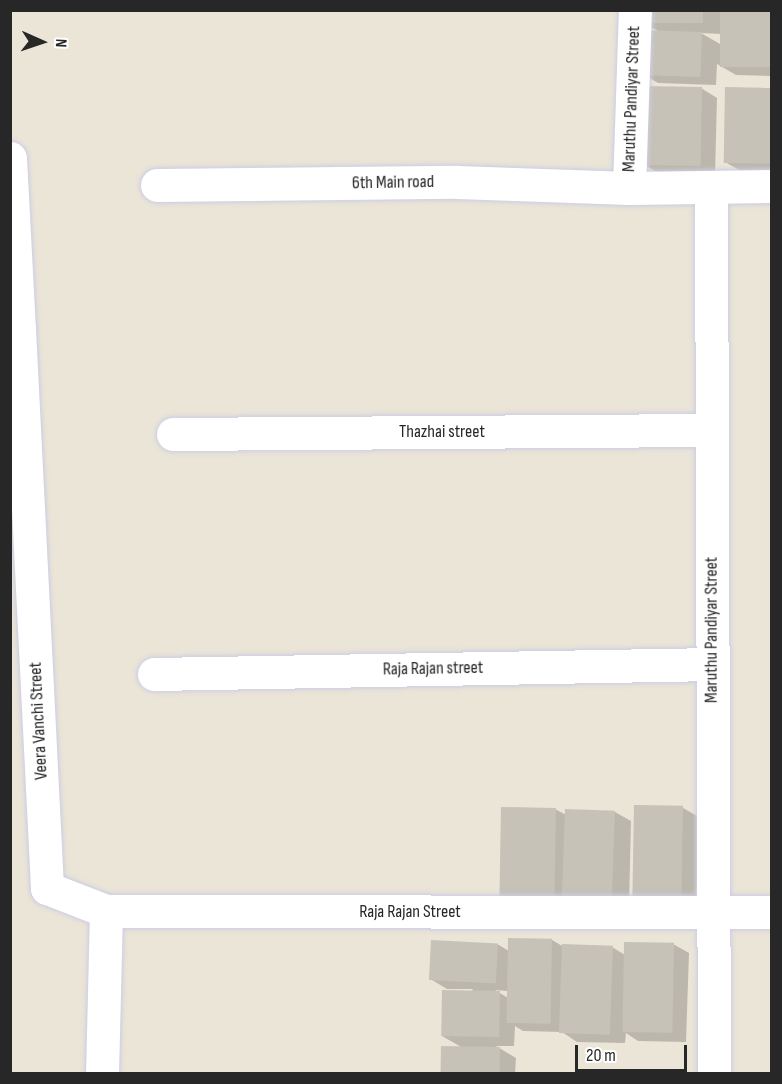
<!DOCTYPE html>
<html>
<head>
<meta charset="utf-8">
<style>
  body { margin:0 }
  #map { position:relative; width:782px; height:1084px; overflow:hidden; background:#ebe5d7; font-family:"Sofia Sans Condensed",sans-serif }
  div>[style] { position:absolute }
  .shadow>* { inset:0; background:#0003 }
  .building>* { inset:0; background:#c6c2b7; transform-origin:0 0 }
  .roads { filter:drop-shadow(0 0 2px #cccde2) drop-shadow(0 0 2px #cccde2) }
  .street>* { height:33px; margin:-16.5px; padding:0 16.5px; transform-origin:16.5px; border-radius:16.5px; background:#fff }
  span { translate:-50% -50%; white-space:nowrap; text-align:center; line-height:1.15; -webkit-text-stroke:6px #fff; paint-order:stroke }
  .street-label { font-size:18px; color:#272727 }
  .frame { position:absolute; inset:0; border:12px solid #272727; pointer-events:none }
  .north { position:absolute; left:12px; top:12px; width:60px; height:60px; -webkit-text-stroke:4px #fff; paint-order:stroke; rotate:93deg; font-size:16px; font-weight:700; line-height:24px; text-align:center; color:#272727 }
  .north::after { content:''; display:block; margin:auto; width:21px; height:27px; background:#272727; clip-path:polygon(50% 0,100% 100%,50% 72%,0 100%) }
  .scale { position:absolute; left:575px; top:1045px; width:112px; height:27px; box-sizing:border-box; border:3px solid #272727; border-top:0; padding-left:8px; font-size:18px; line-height:21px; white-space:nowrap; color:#272727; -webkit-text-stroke:4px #fff; paint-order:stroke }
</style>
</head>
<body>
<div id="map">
  <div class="shadow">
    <i style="clip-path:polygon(evenodd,644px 10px,772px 10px,772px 76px,736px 75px,717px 64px,716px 85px,658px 83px,642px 74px,660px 32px,643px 23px,644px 10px,701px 33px,721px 34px,720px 44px,701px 33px)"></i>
    <i style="clip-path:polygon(701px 88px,717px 98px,715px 175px,658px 173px,643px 164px)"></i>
    <i style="clip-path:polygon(772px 90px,772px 172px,741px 171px,725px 162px)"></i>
    <i style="clip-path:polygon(683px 808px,699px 817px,696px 906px,649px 904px)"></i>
    <i style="clip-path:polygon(555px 809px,566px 815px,615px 812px,631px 821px,629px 906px,516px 904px)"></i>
    <i style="clip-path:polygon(evenodd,552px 940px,564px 947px,612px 947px,625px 955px,673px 944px,689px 953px,686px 1042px,638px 1041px,626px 1033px,625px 1043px,577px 1042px,562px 1032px,523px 1031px,515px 1026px,514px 1046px,496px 1046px,516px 1058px,515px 1074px,442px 1074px,463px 1048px,442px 1036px,473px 989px,447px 989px,432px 980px,497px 944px,509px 951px,552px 940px,495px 990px,508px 991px,508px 998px,495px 990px)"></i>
  </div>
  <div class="building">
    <i style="left:642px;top:10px;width:61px;height:13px"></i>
    <i style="left:720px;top:10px;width:52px;height:57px"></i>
    <i style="left:642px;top:30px;width:60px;height:45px;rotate:2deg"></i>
    <i style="left:643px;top:86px;width:59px;height:79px;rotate:1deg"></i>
    <i style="left:725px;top:87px;width:47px;height:76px;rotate:1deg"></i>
    <i style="left:634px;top:805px;width:49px;height:91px;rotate:1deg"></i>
    <i style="left:501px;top:807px;width:55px;height:89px;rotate:1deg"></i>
    <i style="left:565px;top:809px;width:50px;height:87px;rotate:2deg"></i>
    <i style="left:508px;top:938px;width:44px;height:85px;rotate:1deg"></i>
    <i style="left:431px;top:940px;width:67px;height:40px;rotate:3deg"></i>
    <i style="left:624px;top:942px;width:50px;height:90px;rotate:1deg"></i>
    <i style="left:562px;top:944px;width:51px;height:89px;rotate:2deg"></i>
    <i style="left:442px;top:990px;width:58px;height:46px;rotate:1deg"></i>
    <i style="left:441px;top:1046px;width:59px;height:28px;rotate:1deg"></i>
  </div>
  <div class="roads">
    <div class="street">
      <i style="left:10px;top:158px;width:171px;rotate:87deg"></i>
      <i style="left:19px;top:329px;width:9px;rotate:180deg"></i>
      <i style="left:157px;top:185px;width:300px;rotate:-0.6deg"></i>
      <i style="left:457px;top:182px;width:172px;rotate:2deg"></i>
      <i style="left:629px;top:188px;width:143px;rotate:-0.8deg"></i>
      <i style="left:711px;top:187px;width:887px;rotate:89.81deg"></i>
      <i style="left:629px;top:188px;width:178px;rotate:-88.1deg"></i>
      <i style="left:19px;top:329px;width:560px;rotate:87.13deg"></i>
      <i style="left:47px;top:888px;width:63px;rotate:21.3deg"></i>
      <i style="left:106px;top:911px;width:163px;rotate:91.4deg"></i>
      <i style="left:173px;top:434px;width:539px;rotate:-0.43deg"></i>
      <i style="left:154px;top:674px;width:559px;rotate:-1.02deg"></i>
      <i style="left:106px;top:911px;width:666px;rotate:0.09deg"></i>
    </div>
  </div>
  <div class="street-label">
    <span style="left:632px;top:99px;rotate:-88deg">Maruthu Pandiyar Street</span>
    <span style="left:393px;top:183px;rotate:-1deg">6th Main road</span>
    <span style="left:442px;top:432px">Thazhai street</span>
    <span style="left:712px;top:630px;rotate:-90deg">Maruthu Pandiyar Street</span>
    <span style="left:433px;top:669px;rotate:-1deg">Raja Rajan street</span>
    <span style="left:39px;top:721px;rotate:-93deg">Veera Vanchi Street</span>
    <span style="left:410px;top:912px">Raja Rajan Street</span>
  </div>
  <div class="frame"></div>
  <div class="north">N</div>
  <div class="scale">20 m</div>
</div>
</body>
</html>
